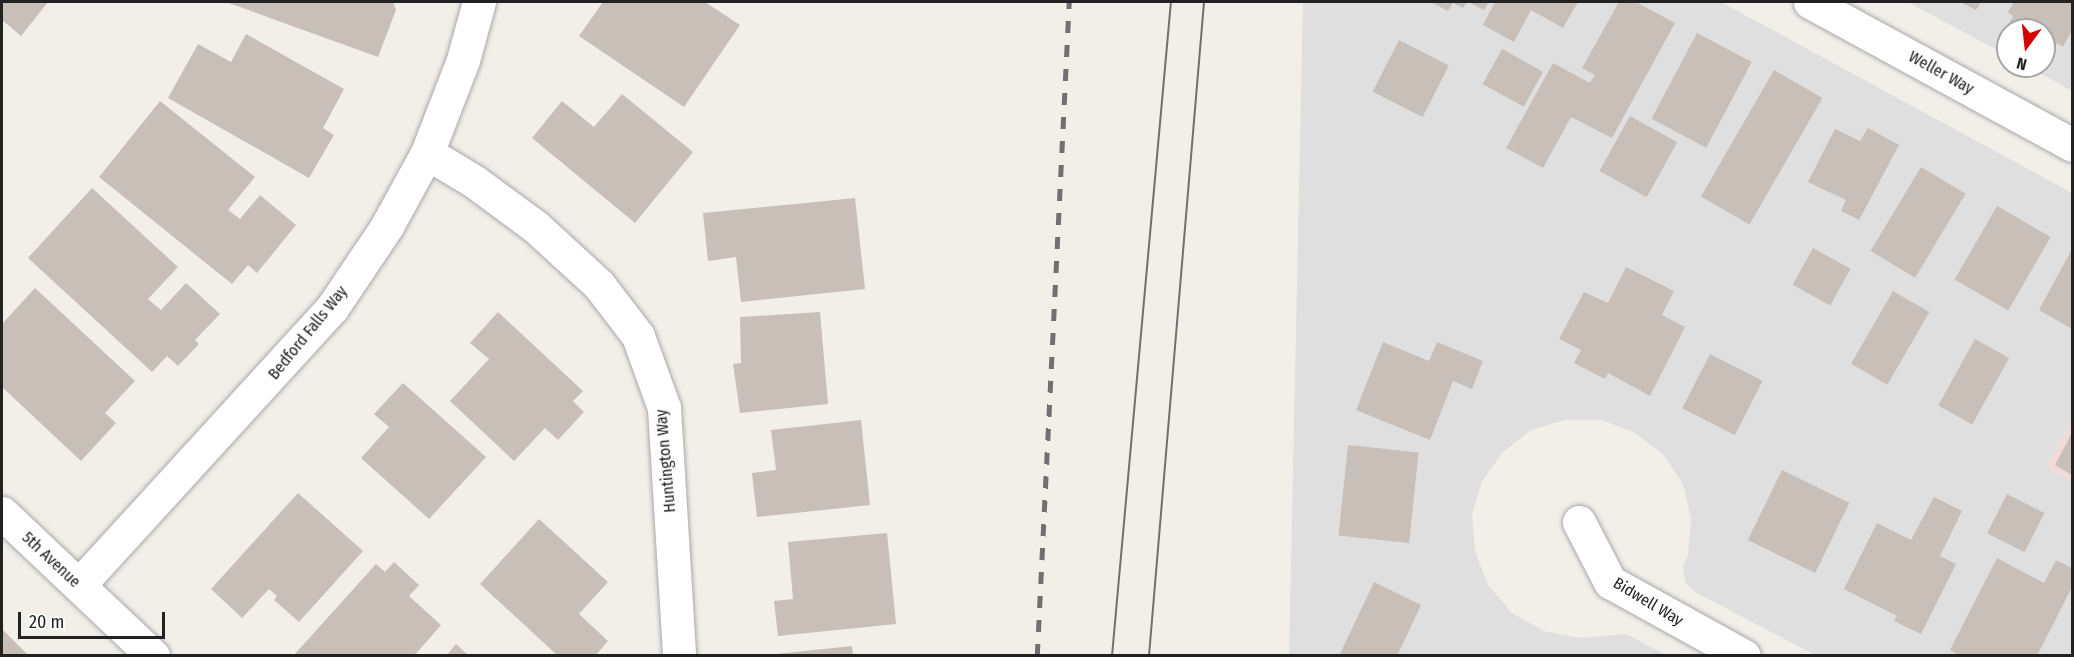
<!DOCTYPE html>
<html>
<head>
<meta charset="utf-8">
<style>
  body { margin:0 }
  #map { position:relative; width:2074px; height:657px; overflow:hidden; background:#f2efe9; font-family:"Fira Sans Condensed",sans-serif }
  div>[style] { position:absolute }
  .residential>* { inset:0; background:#e0dfdf }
  .commercial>* { inset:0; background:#f2dad9 }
  .building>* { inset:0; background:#c7bfb8; transform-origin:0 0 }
  .roads { filter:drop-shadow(0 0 2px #a9a9a9) drop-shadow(0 0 2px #a9a9a9) }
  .street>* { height:33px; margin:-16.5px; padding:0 16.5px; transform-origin:16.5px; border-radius:16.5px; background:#fff }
  .tram>* { height:1.5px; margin:-0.75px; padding:0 0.75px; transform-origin:0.75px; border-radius:0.75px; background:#707070 }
  .rail>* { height:4.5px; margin-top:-2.25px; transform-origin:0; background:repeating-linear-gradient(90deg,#707070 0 12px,transparent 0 24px) }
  span { translate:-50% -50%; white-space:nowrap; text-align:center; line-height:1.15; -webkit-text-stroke:4.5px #fff; paint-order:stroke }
  .street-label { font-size:16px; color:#222 }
  .frame { position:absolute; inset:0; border:3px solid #222; pointer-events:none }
  .north { position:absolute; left:1996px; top:18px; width:60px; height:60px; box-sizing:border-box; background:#fff; border:2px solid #a7a7a7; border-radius:50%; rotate:195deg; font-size:16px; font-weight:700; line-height:24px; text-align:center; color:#222 }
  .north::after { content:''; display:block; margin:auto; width:21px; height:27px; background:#d40000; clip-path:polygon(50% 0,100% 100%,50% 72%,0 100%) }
  .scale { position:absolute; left:18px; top:612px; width:147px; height:27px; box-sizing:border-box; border:3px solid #222; border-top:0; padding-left:8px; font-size:18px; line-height:21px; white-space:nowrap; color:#222; -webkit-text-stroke:4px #fff; paint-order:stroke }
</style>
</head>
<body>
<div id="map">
  <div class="residential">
    <i style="clip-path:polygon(1303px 2px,1721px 2px,2072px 193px,2072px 420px,2046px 467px,2072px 481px,2072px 655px,1815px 655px,1695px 592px,1685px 582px,1683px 567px,1688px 555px,1691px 519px,1683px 484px,1663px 454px,1635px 433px,1602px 420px,1565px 420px,1531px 430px,1503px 452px,1482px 481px,1472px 515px,1475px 551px,1488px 585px,1512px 613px,1544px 631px,1580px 638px,1626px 634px,1666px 655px,1289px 656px)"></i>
    <i style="clip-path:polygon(1908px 2px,2072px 2px,2072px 91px,2027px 66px,2044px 66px,2044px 30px,2008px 30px,2008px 56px)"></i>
  </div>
  <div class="commercial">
    <i style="clip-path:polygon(2072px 420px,2072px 481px,2046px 467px)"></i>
  </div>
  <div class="building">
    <i style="clip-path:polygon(2px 2px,48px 2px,21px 36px,2px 20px)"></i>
    <i style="clip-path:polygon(226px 2px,393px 2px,396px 10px,378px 57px)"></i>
    <i style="clip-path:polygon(603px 2px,705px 2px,740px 25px,684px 107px,579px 36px)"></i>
    <i style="clip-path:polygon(1431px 2px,1467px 2px,1463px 8px,1453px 3px,1448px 11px)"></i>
    <i style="clip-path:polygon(1469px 2px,1489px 2px,1484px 10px)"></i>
    <i style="clip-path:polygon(1495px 2px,1578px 2px,1563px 28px,1531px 10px,1514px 42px,1483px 25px)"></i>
    <i style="clip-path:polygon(1619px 2px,1636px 2px,1675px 23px,1612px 138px,1571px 117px,1543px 168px,1506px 148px,1553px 63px,1590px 83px,1595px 75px,1582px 68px)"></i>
    <i style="clip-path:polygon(1960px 2px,1981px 2px,1976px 10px)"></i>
    <i style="clip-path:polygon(2014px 2px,2072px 2px,2072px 30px,2063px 47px,2057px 43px,2052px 54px,2044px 50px,2044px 30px,2006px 29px,2013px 16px,2008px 12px)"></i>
    <i style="left:1697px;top:33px;width:62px;height:97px;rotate:28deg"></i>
    <i style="clip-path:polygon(246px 34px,344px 89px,323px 128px,334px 135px,309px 178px,168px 98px,198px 44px,231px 62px)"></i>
    <i style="left:1399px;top:40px;width:56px;height:58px;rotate:27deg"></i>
    <i style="left:1502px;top:49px;width:47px;height:40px;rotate:29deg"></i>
    <i style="left:1774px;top:70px;width:56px;height:146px;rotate:30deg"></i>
    <i style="clip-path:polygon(622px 94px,693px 152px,635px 223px,532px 138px,562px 101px,594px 127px)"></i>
    <i style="clip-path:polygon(160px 101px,255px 177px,228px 210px,240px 219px,260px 195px,296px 225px,257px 273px,248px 265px,232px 284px,99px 177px)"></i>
    <i style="left:1630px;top:116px;width:54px;height:63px;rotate:29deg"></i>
    <i style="clip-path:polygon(1868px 128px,1899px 145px,1859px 220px,1841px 211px,1846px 200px,1808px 182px,1835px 129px,1860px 141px)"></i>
    <i style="left:1921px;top:167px;width:52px;height:98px;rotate:31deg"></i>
    <i style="clip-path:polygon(92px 188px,178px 267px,148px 299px,161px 310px,186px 283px,220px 314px,195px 340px,199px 344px,178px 366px,167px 356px,152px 372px,28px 258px)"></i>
    <i style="clip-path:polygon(855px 198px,865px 289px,741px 302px,736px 257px,708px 261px,703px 213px)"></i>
    <i style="left:1997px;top:206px;width:62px;height:85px;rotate:30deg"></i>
    <i style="left:1813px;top:248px;width:43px;height:42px;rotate:29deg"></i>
    <i style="clip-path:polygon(2072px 249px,2072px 329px,2039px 310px)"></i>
    <i style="clip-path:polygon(1626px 267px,1674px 291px,1662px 315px,1685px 327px,1650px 396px,1608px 373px,1605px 379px,1574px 363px,1581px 350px,1559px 339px,1584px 292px,1608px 303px)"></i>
    <i style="clip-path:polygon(35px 288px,135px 381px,105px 413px,116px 423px,81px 461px,2px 387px,2px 324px)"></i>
    <i style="left:1893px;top:291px;width:42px;height:84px;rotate:30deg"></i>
    <i style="clip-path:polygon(498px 312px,583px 391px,573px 401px,584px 412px,558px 440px,545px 428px,514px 461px,450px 401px,489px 359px,470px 343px)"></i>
    <i style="clip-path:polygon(820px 312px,828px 404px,740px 413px,733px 364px,741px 363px,740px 317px)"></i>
    <i style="left:1975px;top:339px;width:39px;height:76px;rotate:29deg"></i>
    <i style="clip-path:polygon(1383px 342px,1429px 361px,1437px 342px,1483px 361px,1472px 389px,1453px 381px,1430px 440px,1356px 410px)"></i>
    <i style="left:1710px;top:354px;width:59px;height:61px;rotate:27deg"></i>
    <i style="clip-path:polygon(403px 383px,486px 457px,429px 519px,361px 458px,389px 427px,374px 414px)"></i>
    <i style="clip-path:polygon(861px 420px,870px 505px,757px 517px,752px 473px,776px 470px,771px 430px)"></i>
    <i style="clip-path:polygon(2072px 433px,2072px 475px,2055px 465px)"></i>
    <i style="left:1348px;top:445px;width:71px;height:91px;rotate:6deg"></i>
    <i style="left:1782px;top:470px;width:75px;height:78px;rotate:26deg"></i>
    <i style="clip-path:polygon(298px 493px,363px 551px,299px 622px,274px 600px,277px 596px,269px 589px,242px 618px,211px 589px)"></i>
    <i style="left:2007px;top:494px;width:42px;height:44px;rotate:27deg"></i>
    <i style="clip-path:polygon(1934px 497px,1962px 511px,1940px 556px,1956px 564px,1921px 634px,1894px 621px,1897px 616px,1844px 589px,1877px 523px,1911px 540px)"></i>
    <i style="clip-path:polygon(539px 519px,608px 582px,579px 614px,608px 641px,595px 656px,558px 656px,480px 584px)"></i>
    <i style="clip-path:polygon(887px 533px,896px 624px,778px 636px,774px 601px,793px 599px,788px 542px)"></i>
    <i style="clip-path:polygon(1997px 558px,2044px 583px,2056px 560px,2072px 568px,2072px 587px,2037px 656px,1961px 656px,1950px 650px)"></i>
    <i style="clip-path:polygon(394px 562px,419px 585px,409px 596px,441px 625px,414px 656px,293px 656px,376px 564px,385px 572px)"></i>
    <i style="clip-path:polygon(1374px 582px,1421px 605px,1397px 656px,1339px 656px)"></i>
    <i style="clip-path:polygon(2px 629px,29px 656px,2px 656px)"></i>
    <i style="clip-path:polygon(456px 644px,469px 656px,446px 656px)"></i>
    <i style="clip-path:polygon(852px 646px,853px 656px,776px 656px,776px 654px)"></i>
  </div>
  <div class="roads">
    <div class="street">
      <i style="left:1810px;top:2px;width:298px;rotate:28.6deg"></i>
      <i style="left:427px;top:153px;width:56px;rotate:31.1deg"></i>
      <i style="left:475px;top:182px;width:76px;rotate:36.4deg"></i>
      <i style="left:536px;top:227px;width:86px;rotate:42.6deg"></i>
      <i style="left:599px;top:285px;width:64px;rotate:52.6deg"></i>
      <i style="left:638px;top:336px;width:77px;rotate:70.1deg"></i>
      <i style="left:664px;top:408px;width:248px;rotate:86.5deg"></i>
      <i style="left:2px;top:513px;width:208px;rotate:43.4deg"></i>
      <i style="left:1579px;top:522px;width:68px;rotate:62.7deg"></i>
      <i style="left:1610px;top:582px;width:153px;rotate:28.9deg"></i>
      <i style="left:79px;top:585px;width:375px;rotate:-47.6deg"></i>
      <i style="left:332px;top:308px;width:99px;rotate:-56.1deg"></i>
      <i style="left:387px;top:226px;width:83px;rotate:-61.3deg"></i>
      <i style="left:427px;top:153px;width:100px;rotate:-68.8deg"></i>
      <i style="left:463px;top:60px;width:60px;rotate:-74.6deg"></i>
    </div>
  </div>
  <div class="tram">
    <i style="left:1112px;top:656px;width:657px;rotate:-84.85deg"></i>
    <i style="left:1149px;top:656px;width:656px;rotate:-85.19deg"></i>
  </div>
  <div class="rail">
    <i style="left:1037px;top:656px;width:655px;rotate:-87.2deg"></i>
  </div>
  <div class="street-label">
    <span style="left:1941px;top:73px;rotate:29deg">Weller Way</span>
    <span style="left:308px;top:333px;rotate:-51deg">Bedford Falls Way</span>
    <span style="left:666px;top:461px;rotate:-95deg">Huntington Way</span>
    <span style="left:51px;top:560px;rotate:43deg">5th Avenue</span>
    <span style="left:1648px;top:602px;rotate:31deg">Bidwell Way</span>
  </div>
  <div class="frame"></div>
  <div class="north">N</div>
  <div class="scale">20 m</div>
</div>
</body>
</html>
